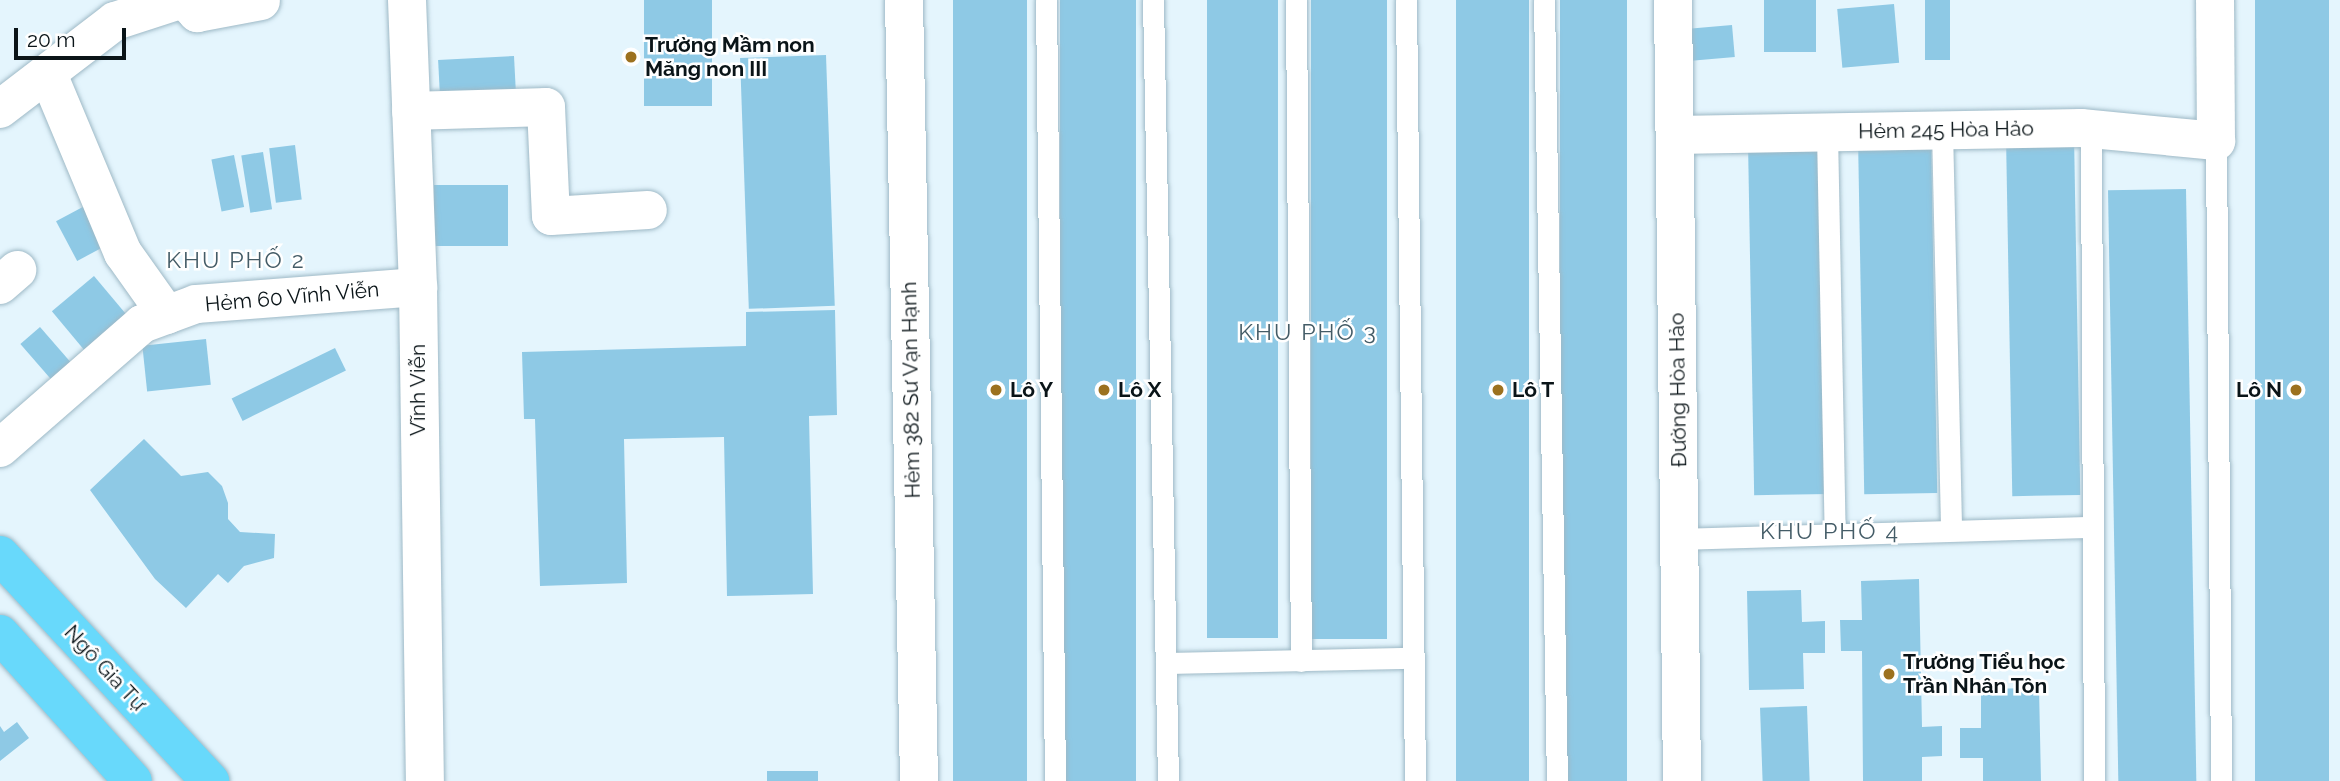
<!DOCTYPE html>
<html>
<head>
<meta charset="utf-8">
<style>
  body { margin:0 }
  #map { position:relative; width:2340px; height:781px; overflow:hidden; background:#e4f5fd; font-family:Raleway,sans-serif }
  div>[style] { position:absolute }
  .building>* { inset:0; background:#8ec9e5; transform-origin:0 0 }
  .roads { filter:drop-shadow(0 0 2px #9eb9c6) drop-shadow(0 0 2px #9eb9c6) }
  .service>* { height:21px; margin:-10.5px; padding:0 10.5px; transform-origin:10.5px; border-radius:10.5px; background:#fff }
  .minor>* { height:38px; margin:-19px; padding:0 19px; transform-origin:19px; border-radius:19px; background:#fff }
  .tertiary>* { height:38px; margin:-19px; padding:0 19px; transform-origin:19px; border-radius:19px; background:#fff }
  .primary>* { height:38px; margin:-19px; padding:0 19px; transform-origin:19px; border-radius:19px; background:#68d9fb }
  .dots>* { width:19px; height:19px; translate:-50% -50%; box-sizing:border-box; border:4px solid #fff; border-radius:50% }
  span { translate:-50% -50%; white-space:nowrap; text-align:center; line-height:1.15; -webkit-text-stroke:5px #fff; paint-order:stroke }
  .poi-label { font-size:21px; color:#0a1418; font-weight:700 }
  .left { translate:0 -50%; text-align:left }
  .right { translate:-100% -50%; text-align:right }
  .street-label { font-size:21px; color:#0a1418 }
  .neighbourhood-label { font-size:23px; color:#445c67; letter-spacing:2px }
  .scale { position:absolute; left:14px; top:28px; width:112px; height:32px; box-sizing:border-box; border:4px solid #0a1418; border-top:0; padding-left:9px; font-size:21px; line-height:24px; white-space:nowrap; color:#0a1418; -webkit-text-stroke:5px #fff; paint-order:stroke }
</style>
</head>
<body>
<div id="map">
  <div class="building">
    <i style="left:644px;top:0;width:68px;height:106px"></i>
    <i style="left:953px;top:0;width:74px;height:781px"></i>
    <i style="left:1060px;top:0;width:76px;height:781px"></i>
    <i style="left:1207px;top:0;width:71px;height:638px"></i>
    <i style="left:1311px;top:0;width:76px;height:639px"></i>
    <i style="left:1456px;top:0;width:73px;height:781px"></i>
    <i style="left:1560px;top:0;width:67px;height:781px"></i>
    <i style="left:1764px;top:0;width:52px;height:52px"></i>
    <i style="left:1925px;top:0;width:25px;height:60px"></i>
    <i style="left:2255px;top:0;width:74px;height:781px"></i>
    <i style="left:1894px;top:4px;width:59px;height:57px;rotate:85deg"></i>
    <i style="left:1732px;top:25px;width:32px;height:55px;rotate:85deg"></i>
    <i style="left:826px;top:55px;width:251px;height:86px;rotate:88deg"></i>
    <i style="left:514px;top:56px;width:45px;height:76px;rotate:87deg"></i>
    <i style="left:2074px;top:135px;width:360px;height:68px;rotate:89deg"></i>
    <i style="left:1931px;top:136px;width:357px;height:73px;rotate:89deg"></i>
    <i style="left:1824px;top:141px;width:353px;height:76px;rotate:89deg"></i>
    <i style="left:295px;top:145px;width:55px;height:26px;rotate:83deg"></i>
    <i style="left:263px;top:152px;width:58px;height:22px;rotate:81deg"></i>
    <i style="left:234px;top:155px;width:53px;height:23px;rotate:79deg"></i>
    <i style="left:434px;top:185px;width:74px;height:61px"></i>
    <i style="left:2186px;top:189px;width:592px;height:78px;rotate:89deg"></i>
    <i style="left:94px;top:201px;width:45px;height:43px;rotate:62deg"></i>
    <i style="left:94px;top:276px;width:50px;height:55px;rotate:50deg"></i>
    <i style="clip-path:polygon(835px 310px,837px 415px,809px 416px,813px 594px,727px 596px,724px 437px,624px 439px,627px 583px,540px 586px,535px 419px,524px 419px,522px 352px,746px 346px,746px 312px)"></i>
    <i style="left:40px;top:327px;width:56px;height:26px;rotate:49deg"></i>
    <i style="left:206px;top:339px;width:46px;height:64px;rotate:84deg"></i>
    <i style="left:335px;top:348px;width:25px;height:115px;rotate:64deg"></i>
    <i style="clip-path:polygon(144px 439px,181px 476px,208px 472px,222px 486px,228px 503px,228px 519px,240px 532px,275px 534px,274px 558px,244px 566px,228px 583px,218px 574px,186px 608px,155px 579px,90px 490px)"></i>
    <i style="clip-path:polygon(1919px 579px,1922px 727px,1942px 726px,1942px 756px,1922px 757px,1922px 781px,1863px 781px,1862px 651px,1841px 651px,1840px 620px,1862px 620px,1861px 581px)"></i>
    <i style="clip-path:polygon(1801px 590px,1802px 622px,1825px 621px,1825px 653px,1803px 653px,1804px 689px,1749px 690px,1747px 591px)"></i>
    <i style="clip-path:polygon(2039px 688px,2041px 781px,1983px 781px,1983px 758px,1960px 758px,1960px 728px,1981px 728px,1981px 689px)"></i>
    <i style="left:1807px;top:706px;width:75px;height:47px;rotate:88deg"></i>
    <i style="clip-path:polygon(17px 722px,29px 738px,0 761px,0 726px,4px 732px)"></i>
    <i style="left:818px;top:771px;width:10px;height:51px;rotate:90deg"></i>
  </div>
  <div class="roads">
    <div class="service">
      <i style="left:1046px;top:0;width:781px;rotate:89.34deg"></i>
      <i style="left:1153px;top:0;width:781px;rotate:88.9deg"></i>
      <i style="left:1296px;top:0;width:661px;rotate:89.57deg"></i>
      <i style="left:1406px;top:0;width:781px;rotate:89.34deg"></i>
      <i style="left:1544px;top:0;width:781px;rotate:89.05deg"></i>
      <i style="left:1942px;top:129px;width:400px;rotate:88.7deg"></i>
      <i style="left:2091px;top:130px;width:651px;rotate:89.74deg"></i>
      <i style="left:1827px;top:132px;width:402px;rotate:88.9deg"></i>
      <i style="left:2216px;top:141px;width:640px;rotate:89.55deg"></i>
      <i style="left:1679px;top:539px;width:414px;rotate:-1.7deg"></i>
      <i style="left:1166px;top:663px;width:247px;rotate:-1.2deg"></i>
    </div>
    <div class="minor">
      <i style="left:185px;top:0;width:18px;rotate:47deg"></i>
      <i style="left:197px;top:13px;width:65px;rotate:-10.6deg"></i>
      <i style="left:904px;top:0;width:781px;rotate:88.9deg"></i>
      <i style="left:1673px;top:0;width:781px;rotate:89.34deg"></i>
      <i style="left:48px;top:74px;width:194px;rotate:67.3deg"></i>
      <i style="left:123px;top:253px;width:76px;rotate:54.6deg"></i>
      <i style="left:0;top:109px;width:145px;rotate:-37.4deg"></i>
      <i style="left:115px;top:21px;width:68px;rotate:-17.9deg"></i>
      <i style="left:411px;top:111px;width:135px;rotate:-1.7deg"></i>
      <i style="left:546px;top:107px;width:109px;rotate:87.4deg"></i>
      <i style="left:551px;top:216px;width:97px;rotate:-3.5deg"></i>
      <i style="left:1675px;top:135px;width:406px;rotate:-1deg"></i>
      <i style="left:2081px;top:128px;width:136px;rotate:5.5deg"></i>
      <i style="left:2216px;top:141px;width:141px;rotate:-90.4deg"></i>
      <i style="left:0;top:285px;width:23px;rotate:-41deg"></i>
      <i style="left:0;top:448px;width:189px;rotate:-41.1deg"></i>
      <i style="left:142px;top:324px;width:58px;rotate:-20.3deg"></i>
      <i style="left:196px;top:304px;width:223px;rotate:-4.4deg"></i>
    </div>
    <div class="tertiary">
      <i style="left:407px;top:0;width:287px;rotate:87.8deg"></i>
      <i style="left:418px;top:287px;width:494px;rotate:89.2deg"></i>
    </div>
    <div class="primary">
      <i style="left:0;top:555px;width:309px;rotate:47.1deg"></i>
      <i style="left:0;top:634px;width:198px;rotate:47.9deg"></i>
    </div>
  </div>
  <div class="dots">
    <i style="left:631px;top:57px;background:#9c711f"></i>
    <i style="left:996px;top:390px;background:#9c711f"></i>
    <i style="left:1104px;top:390px;background:#9c711f"></i>
    <i style="left:1498px;top:390px;background:#9c711f"></i>
    <i style="left:2296px;top:390px;background:#9c711f"></i>
    <i style="left:1889px;top:674px;background:#9c711f"></i>
  </div>
  <div class="poi-label">
    <span class="left" style="left:645px;top:57px">Trường Mầm non<br>Măng non III</span>
    <span class="left" style="left:1010px;top:390px">Lô Y</span>
    <span class="left" style="left:1118px;top:390px">Lô X</span>
    <span class="left" style="left:1512px;top:390px">Lô T</span>
    <span class="right" style="left:2282px;top:390px">Lô N</span>
    <span class="left" style="left:1903px;top:674px">Trường Tiểu học<br>Trần Nhân Tôn</span>
  </div>
  <div class="street-label">
    <span style="left:1946px;top:130px;rotate:-1deg">Hẻm 245 Hòa Hảo</span>
    <span style="left:292px;top:297px;rotate:-5deg">Hẻm 60 Vĩnh Viễn</span>
    <span style="left:418px;top:390px;rotate:-90deg">Vĩnh Viễn</span>
    <span style="left:911px;top:390px;rotate:-91deg">Hẻm 382 Sư Vạn Hạnh</span>
    <span style="left:1678px;top:390px;rotate:-91deg">Đường Hòa Hảo</span>
    <span style="left:105px;top:668px;rotate:47deg">Ngô Gia Tự</span>
  </div>
  <div class="neighbourhood-label">
    <span style="left:236px;top:260px">KHU PHỐ 2</span>
    <span style="left:1308px;top:332px">KHU PHỐ 3</span>
    <span style="left:1830px;top:531px">KHU PHỐ 4</span>
  </div>
  <div class="scale">20 m</div>
</div>
</body>
</html>
